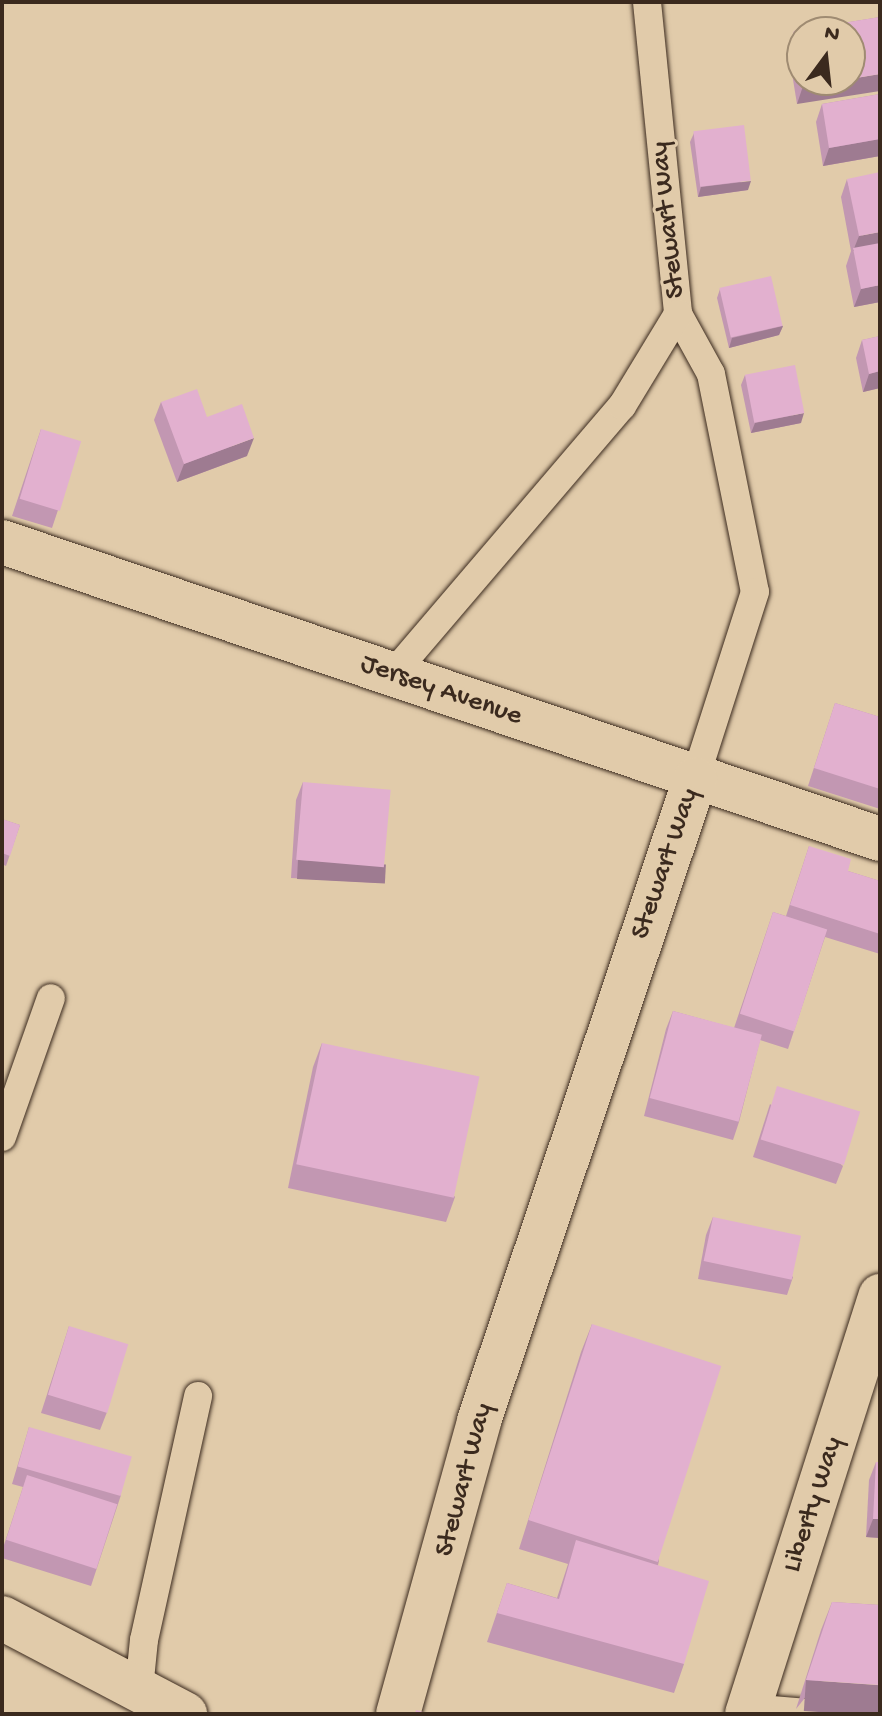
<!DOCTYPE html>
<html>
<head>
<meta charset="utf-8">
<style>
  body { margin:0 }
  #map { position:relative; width:882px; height:1716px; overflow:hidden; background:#e1cbaa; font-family:"Gochi Hand",sans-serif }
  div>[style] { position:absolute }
  .roads { filter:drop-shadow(0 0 2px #3b2a1e) drop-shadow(0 0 2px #3b2a1e) }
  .service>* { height:28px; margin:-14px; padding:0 14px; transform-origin:14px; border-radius:14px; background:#e1cbaa }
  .minor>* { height:44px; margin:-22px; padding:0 22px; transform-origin:22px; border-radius:22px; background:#e1cbaa }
  .tertiary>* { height:44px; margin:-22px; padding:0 22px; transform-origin:22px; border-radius:22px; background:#e1cbaa }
  .wall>* { inset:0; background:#c297b2 }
  .shaded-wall>* { inset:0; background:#9e7b91; transform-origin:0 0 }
  .building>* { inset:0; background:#e2b0cf; transform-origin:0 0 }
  span { translate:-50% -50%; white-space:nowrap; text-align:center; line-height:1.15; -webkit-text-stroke:6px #e1cbaa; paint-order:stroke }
  .street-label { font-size:28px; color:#3b2a1e }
  .frame { position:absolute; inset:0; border:4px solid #3b2a1e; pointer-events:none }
  .north { position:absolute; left:786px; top:16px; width:80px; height:80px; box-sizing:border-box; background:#e1cbaa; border:2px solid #9f8b72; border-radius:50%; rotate:15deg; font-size:22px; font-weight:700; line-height:32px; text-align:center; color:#3b2a1e }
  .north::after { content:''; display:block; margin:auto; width:28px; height:36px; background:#3b2a1e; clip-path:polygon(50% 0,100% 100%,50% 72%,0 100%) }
</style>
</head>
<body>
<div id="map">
  <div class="roads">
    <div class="service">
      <i style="left:647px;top:2px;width:314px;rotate:84.3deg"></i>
      <i style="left:678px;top:314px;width:68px;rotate:61.2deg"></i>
      <i style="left:711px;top:374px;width:222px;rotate:78.6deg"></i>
      <i style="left:755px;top:592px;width:196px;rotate:107.8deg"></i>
      <i style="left:392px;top:675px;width:354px;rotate:-49.5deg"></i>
      <i style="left:622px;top:406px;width:108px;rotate:-58.7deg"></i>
      <i style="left:2px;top:1137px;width:147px;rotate:-70.6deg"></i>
      <i style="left:139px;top:1689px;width:49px;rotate:-84.2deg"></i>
      <i style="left:144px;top:1640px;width:250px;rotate:-77.5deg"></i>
      <i style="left:749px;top:1708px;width:72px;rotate:4.8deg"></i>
    </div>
    <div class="minor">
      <i style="left:2px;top:542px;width:927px;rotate:18.69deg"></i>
      <i style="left:2px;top:1618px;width:207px;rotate:27.7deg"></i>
      <i style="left:398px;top:1714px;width:304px;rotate:-74.5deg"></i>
      <i style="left:479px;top:1421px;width:677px;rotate:-71.4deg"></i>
    </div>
    <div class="tertiary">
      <i style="left:747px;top:1714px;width:439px;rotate:-72.3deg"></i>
    </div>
  </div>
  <div class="wall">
    <i style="clip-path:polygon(880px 17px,797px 104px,788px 49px,794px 31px)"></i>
    <i style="clip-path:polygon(880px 94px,880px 156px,823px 166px,816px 122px,822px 104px)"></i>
    <i style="clip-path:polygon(694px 133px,748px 190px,698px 197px,690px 142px)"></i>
    <i style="clip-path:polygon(847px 179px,880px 302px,854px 307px,846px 266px,851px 251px,841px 197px)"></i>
    <i style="clip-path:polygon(720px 289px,783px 326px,779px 335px,729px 348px,717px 298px)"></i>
    <i style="clip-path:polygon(880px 336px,880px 388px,863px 392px,856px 358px,862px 340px)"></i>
    <i style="clip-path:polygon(745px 375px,801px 423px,751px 433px,741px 385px)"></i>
    <i style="clip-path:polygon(161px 402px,247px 456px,177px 482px,154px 420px)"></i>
    <i style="clip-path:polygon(41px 429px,58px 510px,52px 528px,12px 516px)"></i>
    <i style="clip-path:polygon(835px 703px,880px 717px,880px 809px,808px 786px)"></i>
    <i style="clip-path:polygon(303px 782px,380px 883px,291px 878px,296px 800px)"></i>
    <i style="clip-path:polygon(2px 819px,20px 825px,6px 866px,2px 864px)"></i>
    <i style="clip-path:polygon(809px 846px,848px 871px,880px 881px,880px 954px,825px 937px,788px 1049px,760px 1040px,739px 1122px,733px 1140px,644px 1116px,666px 1029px,673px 1011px,734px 1028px,773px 912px,786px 916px)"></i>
    <i style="clip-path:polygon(322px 1043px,455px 1197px,446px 1222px,288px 1188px,313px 1067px)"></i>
    <i style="clip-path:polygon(770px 1104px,843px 1166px,836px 1184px,753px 1157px)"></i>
    <i style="clip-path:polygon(713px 1217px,793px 1277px,787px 1295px,698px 1279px,706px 1235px)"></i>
    <i style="clip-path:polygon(592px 1324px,659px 1561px,658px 1565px,684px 1664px,674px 1693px,487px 1642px,507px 1583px,557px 1598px,568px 1564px,519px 1549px,581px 1352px)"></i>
    <i style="clip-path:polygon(69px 1326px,107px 1412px,100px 1430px,41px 1413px)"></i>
    <i style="clip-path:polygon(29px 1427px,121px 1495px,91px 1586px,2px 1558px,2px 1551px,23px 1487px,12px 1484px)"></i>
    <i style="clip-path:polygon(876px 1462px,880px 1462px,880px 1538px,866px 1537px,869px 1480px)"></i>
    <i style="clip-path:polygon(832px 1602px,880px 1605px,796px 1709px,821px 1630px)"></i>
  </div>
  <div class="shaded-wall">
    <i style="clip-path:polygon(880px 74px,880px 91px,797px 104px,803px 86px,843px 80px,850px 80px,850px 79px)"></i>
    <i style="clip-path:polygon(880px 139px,880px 156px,823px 166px,829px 148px)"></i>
    <i style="clip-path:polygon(751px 181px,748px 190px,698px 197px,701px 187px)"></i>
    <i style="clip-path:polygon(880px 232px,880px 248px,853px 251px,859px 236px)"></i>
    <i style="clip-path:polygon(880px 285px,880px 302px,854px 307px,861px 289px)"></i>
    <i style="clip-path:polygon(783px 326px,779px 335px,729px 348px,732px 338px)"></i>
    <i style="clip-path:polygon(880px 371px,880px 388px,863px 392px,869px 374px)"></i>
    <i style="clip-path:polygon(804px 413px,801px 423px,751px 433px,755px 423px)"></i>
    <i style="clip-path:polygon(254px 438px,247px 456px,177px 482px,184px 464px)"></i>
    <i style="left:298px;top:860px;width:88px;height:19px;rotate:3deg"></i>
    <i style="clip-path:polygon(873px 1519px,880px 1519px,880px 1538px,866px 1537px)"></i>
    <i style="left:806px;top:1680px;width:74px;height:31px;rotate:4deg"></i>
  </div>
  <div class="building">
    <i style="clip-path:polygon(880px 17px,880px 74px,850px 79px,850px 32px,802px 32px,802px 78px,794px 31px)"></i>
    <i style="clip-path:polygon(802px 80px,843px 80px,803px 86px)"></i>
    <i style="clip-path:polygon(880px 94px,880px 139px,829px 148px,822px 104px)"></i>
    <i style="left:744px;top:125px;width:56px;height:51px;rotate:83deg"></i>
    <i style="clip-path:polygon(880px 172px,880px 232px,859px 236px,847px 179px)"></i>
    <i style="clip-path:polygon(880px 243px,880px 285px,861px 289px,853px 248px)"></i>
    <i style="left:771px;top:276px;width:51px;height:53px;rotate:77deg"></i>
    <i style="clip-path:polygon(880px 336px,880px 371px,869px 374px,862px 340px)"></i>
    <i style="left:795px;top:365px;width:49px;height:51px;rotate:79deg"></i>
    <i style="clip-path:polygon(197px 389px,207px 417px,242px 404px,254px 438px,184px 464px,161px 402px)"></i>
    <i style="left:41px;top:429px;width:42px;height:73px;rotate:17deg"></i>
    <i style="clip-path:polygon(835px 703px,880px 717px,880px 789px,814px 768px)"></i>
    <i style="left:303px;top:782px;width:88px;height:78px;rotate:5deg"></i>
    <i style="clip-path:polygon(2px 819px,20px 825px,10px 856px,2px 853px)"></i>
    <i style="clip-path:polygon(809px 846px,851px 859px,848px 871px,880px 881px,880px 934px,790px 905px)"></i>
    <i style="left:773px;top:912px;width:57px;height:107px;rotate:18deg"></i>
    <i style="left:673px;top:1011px;width:92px;height:90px;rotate:15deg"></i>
    <i style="left:322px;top:1043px;width:161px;height:124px;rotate:12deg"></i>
    <i style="left:777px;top:1086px;width:87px;height:56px;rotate:17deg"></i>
    <i style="left:713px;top:1217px;width:90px;height:45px;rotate:12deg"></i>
    <i style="left:592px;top:1324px;width:136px;height:206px;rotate:18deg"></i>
    <i style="left:69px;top:1326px;width:62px;height:72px;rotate:17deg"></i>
    <i style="left:29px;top:1427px;width:107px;height:41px;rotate:16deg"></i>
    <i style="clip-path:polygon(876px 1462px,880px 1462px,880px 1519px,873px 1519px)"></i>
    <i style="left:27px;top:1475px;width:95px;height:68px;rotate:18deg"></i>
    <i style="clip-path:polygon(576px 1540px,709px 1581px,684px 1664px,497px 1613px,507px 1583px,559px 1599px)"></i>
    <i style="clip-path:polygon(832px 1602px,880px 1605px,880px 1685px,806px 1680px)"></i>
    <i style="clip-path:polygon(416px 1710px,430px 1714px,415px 1714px)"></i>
  </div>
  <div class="street-label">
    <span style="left:669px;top:220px;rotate:-96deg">Stewart Way</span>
    <span style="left:441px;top:691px;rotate:19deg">Jersey Avenue</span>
    <span style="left:666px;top:864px;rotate:-71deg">Stewart Way</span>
    <span style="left:465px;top:1480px;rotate:-75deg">Stewart Way</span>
    <span style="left:814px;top:1505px;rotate:-72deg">Liberty Way</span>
  </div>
  <div class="frame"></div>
  <div class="north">N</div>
</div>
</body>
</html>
